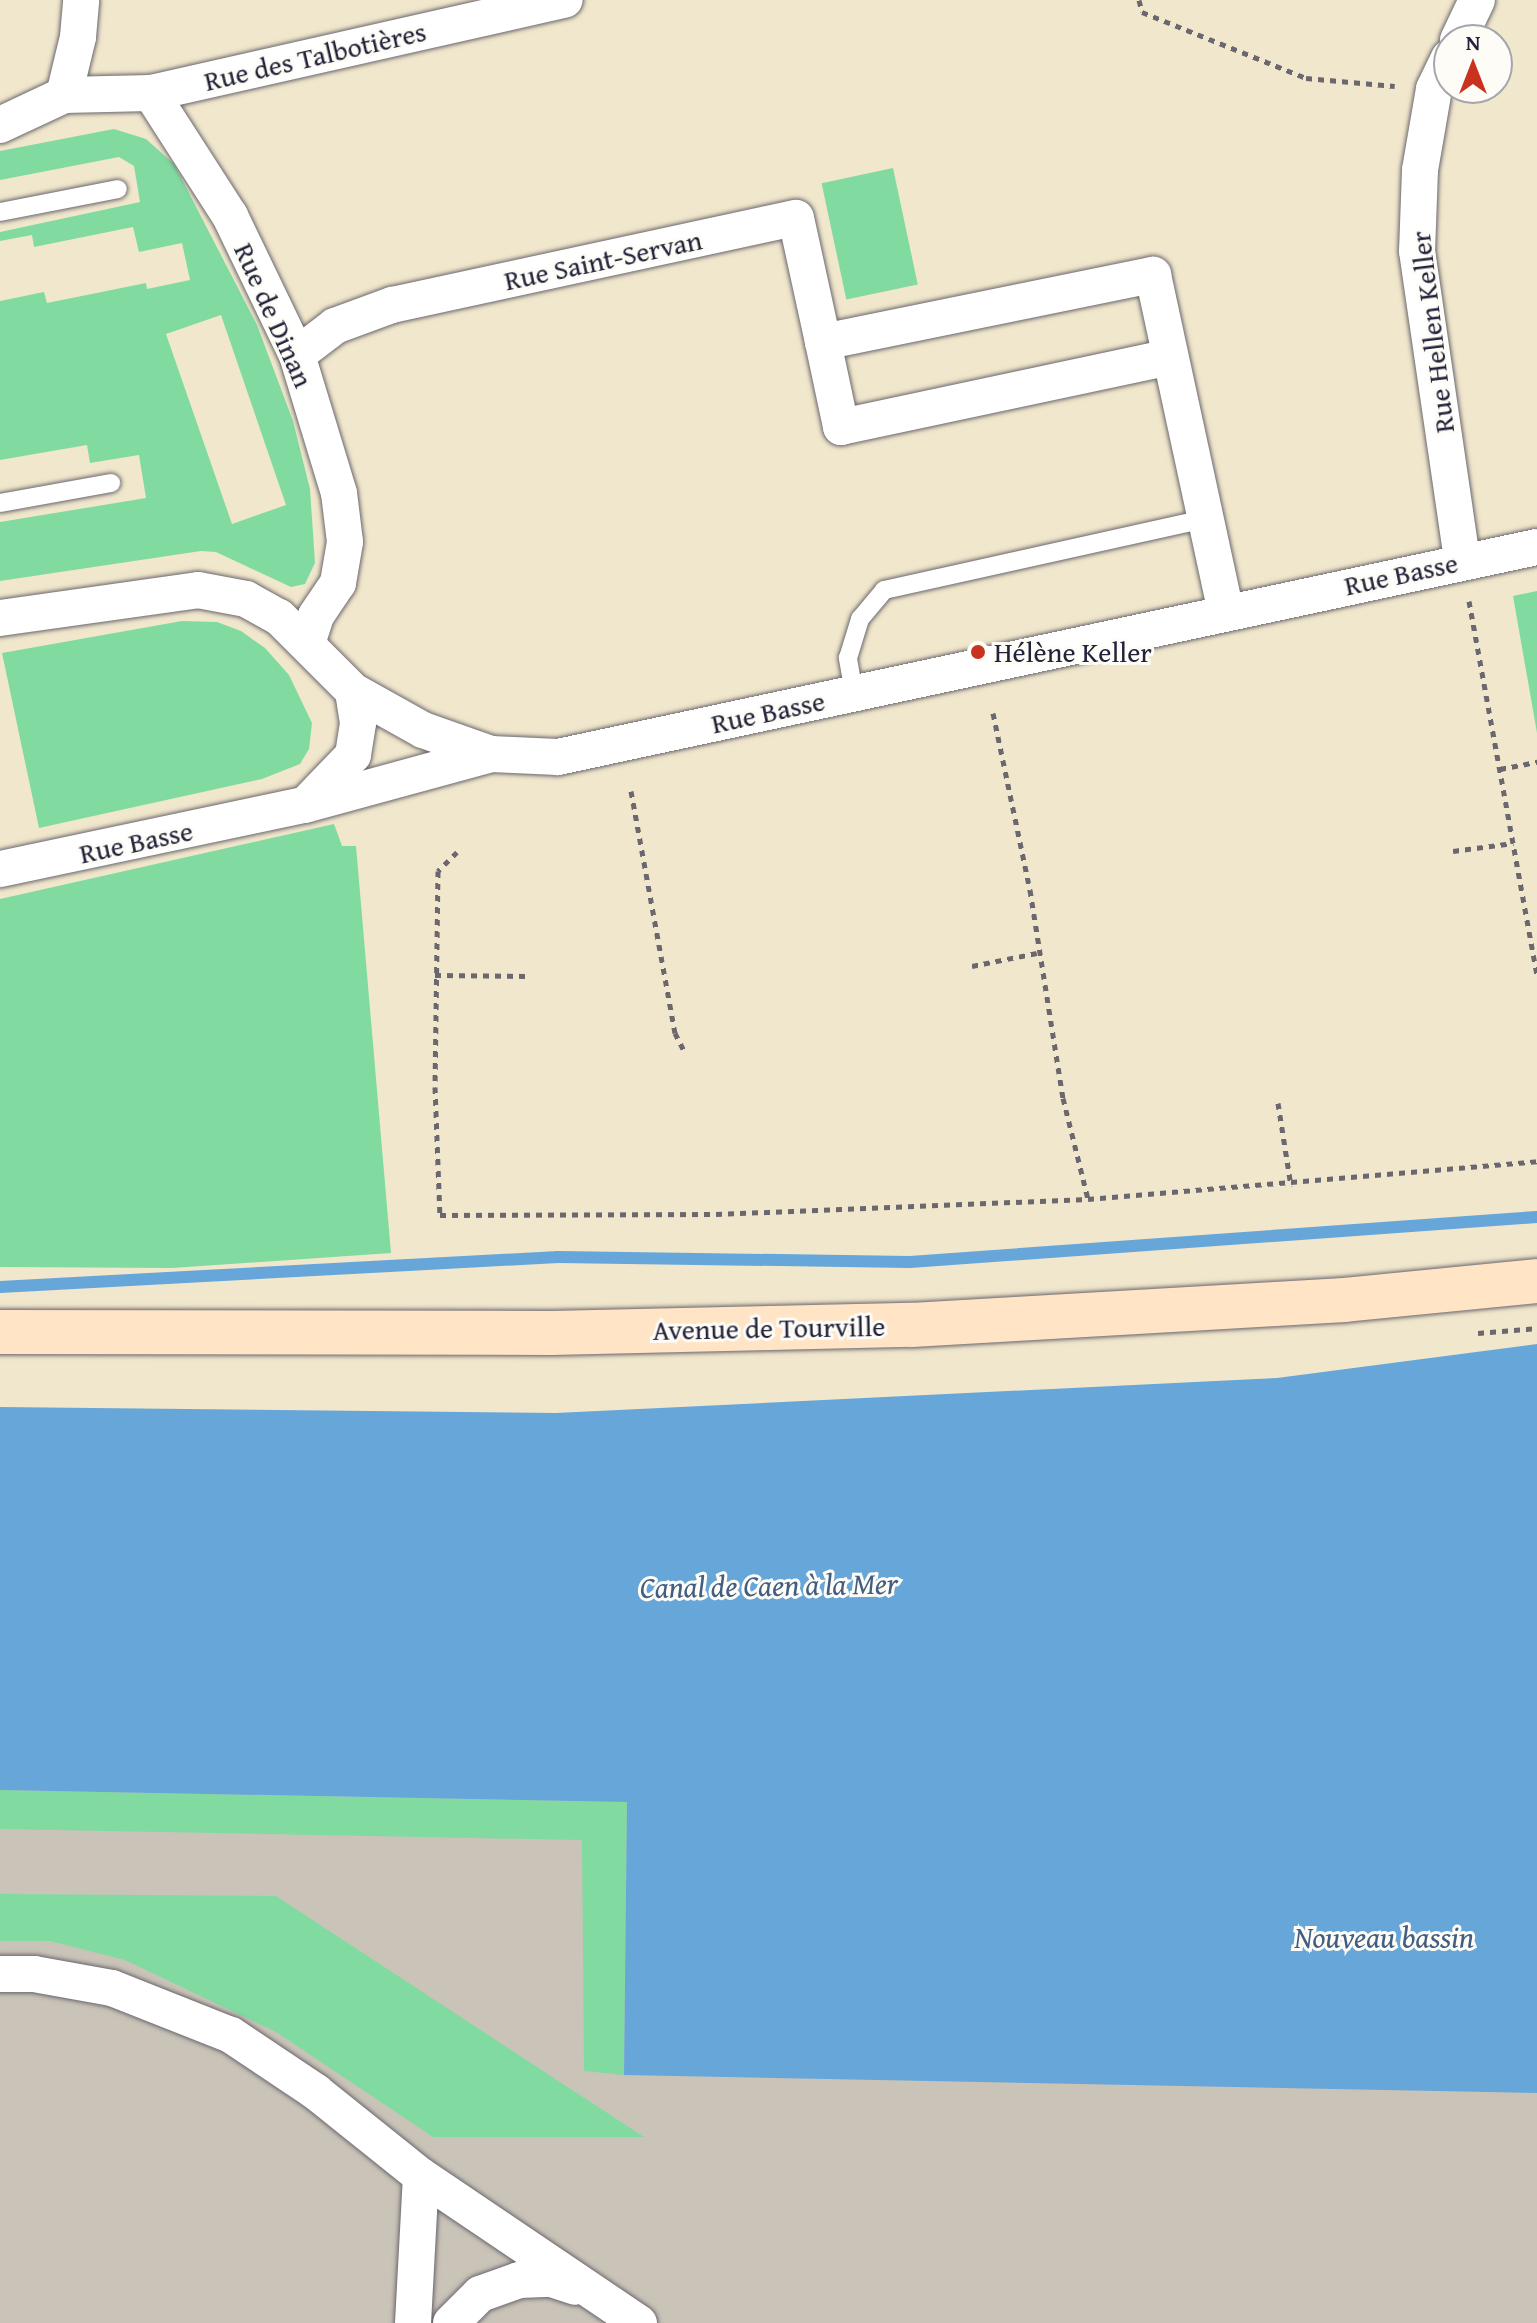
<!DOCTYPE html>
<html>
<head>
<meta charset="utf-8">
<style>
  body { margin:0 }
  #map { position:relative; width:1537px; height:2323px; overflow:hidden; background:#f1e7cc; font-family:"Gentium Book Plus",serif }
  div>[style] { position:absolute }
  .industrial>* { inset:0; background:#cac3b8; transform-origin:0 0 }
  .green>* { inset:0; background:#81dba1; transform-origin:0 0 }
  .water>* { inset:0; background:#67a6d9 }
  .stream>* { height:12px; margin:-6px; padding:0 6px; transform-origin:6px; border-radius:6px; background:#67a6d9 }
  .path>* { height:5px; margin-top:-2.5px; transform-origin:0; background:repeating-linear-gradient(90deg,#6a676e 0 6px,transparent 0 12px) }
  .roads { filter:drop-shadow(0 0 2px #6a676e) drop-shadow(0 0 2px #6a676e) }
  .lane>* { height:18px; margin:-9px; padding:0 9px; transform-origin:9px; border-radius:9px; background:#fff }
  .street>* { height:36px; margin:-18px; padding:0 18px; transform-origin:18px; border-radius:18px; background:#fff }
  .secondary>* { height:44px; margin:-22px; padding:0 22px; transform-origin:22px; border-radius:22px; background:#ffe4c6 }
  .dots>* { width:22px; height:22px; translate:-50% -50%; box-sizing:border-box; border:4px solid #fdfcf7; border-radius:50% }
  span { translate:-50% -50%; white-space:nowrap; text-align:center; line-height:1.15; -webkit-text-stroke:6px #fdfcf7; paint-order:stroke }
  .street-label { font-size:28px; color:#22223b }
  .poi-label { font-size:28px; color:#22223b }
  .left { translate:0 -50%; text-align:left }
  .water-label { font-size:30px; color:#415d82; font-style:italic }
  .north { position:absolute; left:1433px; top:24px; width:80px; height:80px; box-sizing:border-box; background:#fdfcf7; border:2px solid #a5a5ac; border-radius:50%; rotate:0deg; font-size:22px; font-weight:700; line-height:32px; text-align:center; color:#22223b }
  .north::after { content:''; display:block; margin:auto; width:28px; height:36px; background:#c8321e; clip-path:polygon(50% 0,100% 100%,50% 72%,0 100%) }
</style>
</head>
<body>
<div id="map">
  <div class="industrial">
    <i style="left:1537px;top:1774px;width:549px;height:1537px;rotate:90deg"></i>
  </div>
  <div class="green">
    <i style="clip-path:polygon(evenodd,114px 129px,146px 139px,174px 164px,257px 325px,293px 421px,310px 489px,315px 563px,305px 584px,291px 587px,216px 552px,201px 551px,0 581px,0 522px,146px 498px,139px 455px,90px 463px,87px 445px,0 460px,0 301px,44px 292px,47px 303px,146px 283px,147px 289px,190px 280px,182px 243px,139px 252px,133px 227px,34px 247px,32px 235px,0 241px,0 232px,140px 202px,134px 166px,119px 157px,0 180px,0 151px,114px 129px,221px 315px,286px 505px,232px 524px,166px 334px,221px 315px)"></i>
    <i style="left:893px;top:168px;width:119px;height:73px;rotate:78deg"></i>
    <i style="clip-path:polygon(1537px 591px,1537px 733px,1513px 596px)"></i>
    <i style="clip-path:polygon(182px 621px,217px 622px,241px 631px,265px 648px,289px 675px,312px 723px,309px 749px,300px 764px,262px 779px,39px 828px,2px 653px)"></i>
    <i style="clip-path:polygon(334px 824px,342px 846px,356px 846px,391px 1253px,172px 1268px,0 1267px,0 899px)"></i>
    <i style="clip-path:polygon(0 1790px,627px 1802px,624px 2075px,584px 2071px,582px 1840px,0 1829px)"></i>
    <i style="clip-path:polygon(0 1894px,276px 1896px,644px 2137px,433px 2137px,276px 2032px,125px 1960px,50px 1941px,0 1941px)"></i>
  </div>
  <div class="water">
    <i style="clip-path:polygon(1537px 1344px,1537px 2093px,624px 2075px,627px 1802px,0 1790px,0 1407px,556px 1413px,1277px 1378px)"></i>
  </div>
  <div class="stream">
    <i style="left:0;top:1287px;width:559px;rotate:-3.08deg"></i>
    <i style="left:558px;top:1257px;width:352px;rotate:0.8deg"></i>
    <i style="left:910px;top:1262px;width:629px;rotate:-4.11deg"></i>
  </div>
  <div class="path">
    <i style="left:1139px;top:0;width:12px;rotate:76deg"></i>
    <i style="left:1142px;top:12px;width:177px;rotate:21.9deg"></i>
    <i style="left:1306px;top:78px;width:89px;rotate:5.1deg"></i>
    <i style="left:1469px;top:601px;width:379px;rotate:79.7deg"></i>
    <i style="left:993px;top:713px;width:181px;rotate:78.2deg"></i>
    <i style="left:1030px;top:890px;width:211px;rotate:81deg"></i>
    <i style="left:1063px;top:1098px;width:104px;rotate:76.1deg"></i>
    <i style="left:1088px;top:1199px;width:451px;rotate:-4.8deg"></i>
    <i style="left:1500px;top:769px;width:38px;rotate:-11deg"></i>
    <i style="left:631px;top:791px;width:246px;rotate:79.7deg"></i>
    <i style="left:675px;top:1033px;width:22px;rotate:63deg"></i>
    <i style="left:1453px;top:851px;width:61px;rotate:-7.6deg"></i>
    <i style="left:457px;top:852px;width:27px;rotate:135deg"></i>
    <i style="left:438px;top:871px;width:216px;rotate:90.8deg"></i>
    <i style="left:435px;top:1087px;width:128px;rotate:87.8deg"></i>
    <i style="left:440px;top:1215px;width:276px;rotate:-0.2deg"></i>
    <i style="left:716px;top:1214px;width:372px;rotate:-2.3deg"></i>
    <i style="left:972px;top:966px;width:66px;rotate:-11.3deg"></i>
    <i style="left:435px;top:975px;width:91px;rotate:0.6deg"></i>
    <i style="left:1278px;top:1103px;width:84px;rotate:81.1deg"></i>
    <i style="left:1478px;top:1333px;width:59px;rotate:-4.8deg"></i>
  </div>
  <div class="roads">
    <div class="lane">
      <i style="left:0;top:212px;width:120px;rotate:-11deg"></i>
      <i style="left:0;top:503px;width:113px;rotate:-10.2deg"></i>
      <i style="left:854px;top:693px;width:36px;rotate:-100deg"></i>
      <i style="left:848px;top:658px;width:41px;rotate:-72.9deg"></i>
      <i style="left:860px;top:619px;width:38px;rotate:-50deg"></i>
      <i style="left:884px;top:590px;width:329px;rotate:-12.5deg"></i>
    </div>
    <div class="street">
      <i style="left:1458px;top:40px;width:44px;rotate:-64.6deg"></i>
      <i style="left:1449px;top:58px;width:34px;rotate:116deg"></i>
      <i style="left:1434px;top:89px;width:82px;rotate:99.8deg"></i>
      <i style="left:1420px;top:170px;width:81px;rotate:92.1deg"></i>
      <i style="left:1417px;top:251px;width:313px;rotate:81.7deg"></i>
      <i style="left:151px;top:93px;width:146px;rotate:57.3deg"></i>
      <i style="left:230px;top:216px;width:154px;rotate:64.3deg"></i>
      <i style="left:297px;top:355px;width:144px;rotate:73.1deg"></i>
      <i style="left:339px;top:493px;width:49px;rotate:83deg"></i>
      <i style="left:345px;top:542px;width:42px;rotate:99.7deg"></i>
      <i style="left:338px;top:583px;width:40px;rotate:124deg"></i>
      <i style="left:316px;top:616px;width:29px;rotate:108deg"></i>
      <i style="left:64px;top:95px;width:60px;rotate:-76.4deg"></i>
      <i style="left:78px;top:37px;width:37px;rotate:-85deg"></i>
      <i style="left:0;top:125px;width:71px;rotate:-25.1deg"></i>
      <i style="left:64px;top:95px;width:87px;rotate:-1.3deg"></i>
      <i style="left:151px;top:93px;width:424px;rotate:-12.7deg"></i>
      <i style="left:823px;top:342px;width:87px;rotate:78deg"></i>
      <i style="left:841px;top:427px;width:336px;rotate:-12deg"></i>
      <i style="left:297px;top:355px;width:48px;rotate:-37.3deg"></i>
      <i style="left:335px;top:326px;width:61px;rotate:-20.2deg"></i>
      <i style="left:392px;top:305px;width:413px;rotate:-12.2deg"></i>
      <i style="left:796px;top:218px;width:127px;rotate:77.7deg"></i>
      <i style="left:823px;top:342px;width:337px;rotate:-11.5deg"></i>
      <i style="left:1153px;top:275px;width:345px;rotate:77.8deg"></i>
      <i style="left:0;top:618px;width:200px;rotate:-8deg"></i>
      <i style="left:198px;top:590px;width:49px;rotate:10.6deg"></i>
      <i style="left:246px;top:599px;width:38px;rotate:29deg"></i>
      <i style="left:279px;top:617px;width:105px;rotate:45deg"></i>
      <i style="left:353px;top:691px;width:80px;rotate:29.1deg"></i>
      <i style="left:423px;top:730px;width:72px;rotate:19.4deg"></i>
      <i style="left:308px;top:802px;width:65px;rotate:-46.2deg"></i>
      <i style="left:353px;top:755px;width:32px;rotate:-81deg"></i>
      <i style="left:358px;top:723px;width:32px;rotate:-99deg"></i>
      <i style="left:0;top:869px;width:312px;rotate:-11.9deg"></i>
      <i style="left:305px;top:805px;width:193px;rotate:-15.3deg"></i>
      <i style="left:491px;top:754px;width:67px;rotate:2.6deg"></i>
      <i style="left:558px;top:757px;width:1001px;rotate:-12.11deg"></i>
      <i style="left:0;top:1974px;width:34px"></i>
      <i style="left:34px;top:1974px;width:79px;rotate:10.2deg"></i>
      <i style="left:112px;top:1988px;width:128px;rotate:21.6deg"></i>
      <i style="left:231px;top:2035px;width:102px;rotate:33.8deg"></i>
      <i style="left:316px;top:2092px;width:134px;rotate:38.7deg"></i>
      <i style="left:421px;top:2176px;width:263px;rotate:34deg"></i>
      <i style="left:413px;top:2323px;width:147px;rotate:-86.9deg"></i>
      <i style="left:451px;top:2323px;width:41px;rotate:-45deg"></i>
      <i style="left:480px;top:2294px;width:41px;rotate:-19.7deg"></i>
      <i style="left:519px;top:2280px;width:32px;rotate:-2deg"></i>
      <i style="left:551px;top:2279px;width:25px;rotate:18deg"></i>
    </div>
    <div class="secondary">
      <i style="left:0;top:1332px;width:551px;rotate:0.1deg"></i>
      <i style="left:551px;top:1333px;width:361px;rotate:-1.3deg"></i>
      <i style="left:912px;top:1325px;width:433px;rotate:-3.3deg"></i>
      <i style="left:1344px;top:1300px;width:194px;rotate:-5.6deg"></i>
    </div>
  </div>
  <div class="dots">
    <i style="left:978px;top:652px;background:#c8321e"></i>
  </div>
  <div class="street-label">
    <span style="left:315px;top:56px;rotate:-13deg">Rue des Talbotières</span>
    <span style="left:603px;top:260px;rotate:-12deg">Rue Saint-Servan</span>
    <span style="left:274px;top:315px;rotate:66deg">Rue de Dinan</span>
    <span style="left:1432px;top:332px;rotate:-97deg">Rue Hellen Keller</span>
    <span style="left:1401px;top:574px;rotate:-12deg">Rue Basse</span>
    <span style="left:768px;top:712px;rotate:-12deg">Rue Basse</span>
    <span style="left:136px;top:842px;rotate:-12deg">Rue Basse</span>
    <span style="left:769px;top:1328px;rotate:-1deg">Avenue de Tourville</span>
  </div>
  <div class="poi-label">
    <span class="left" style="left:994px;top:652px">Hélène Keller</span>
  </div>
  <div class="water-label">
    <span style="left:769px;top:1585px;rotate:-1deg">Canal de Caen à la Mer</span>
    <span style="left:1384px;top:1937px">Nouveau bassin</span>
  </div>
  <div class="north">N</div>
</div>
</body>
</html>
